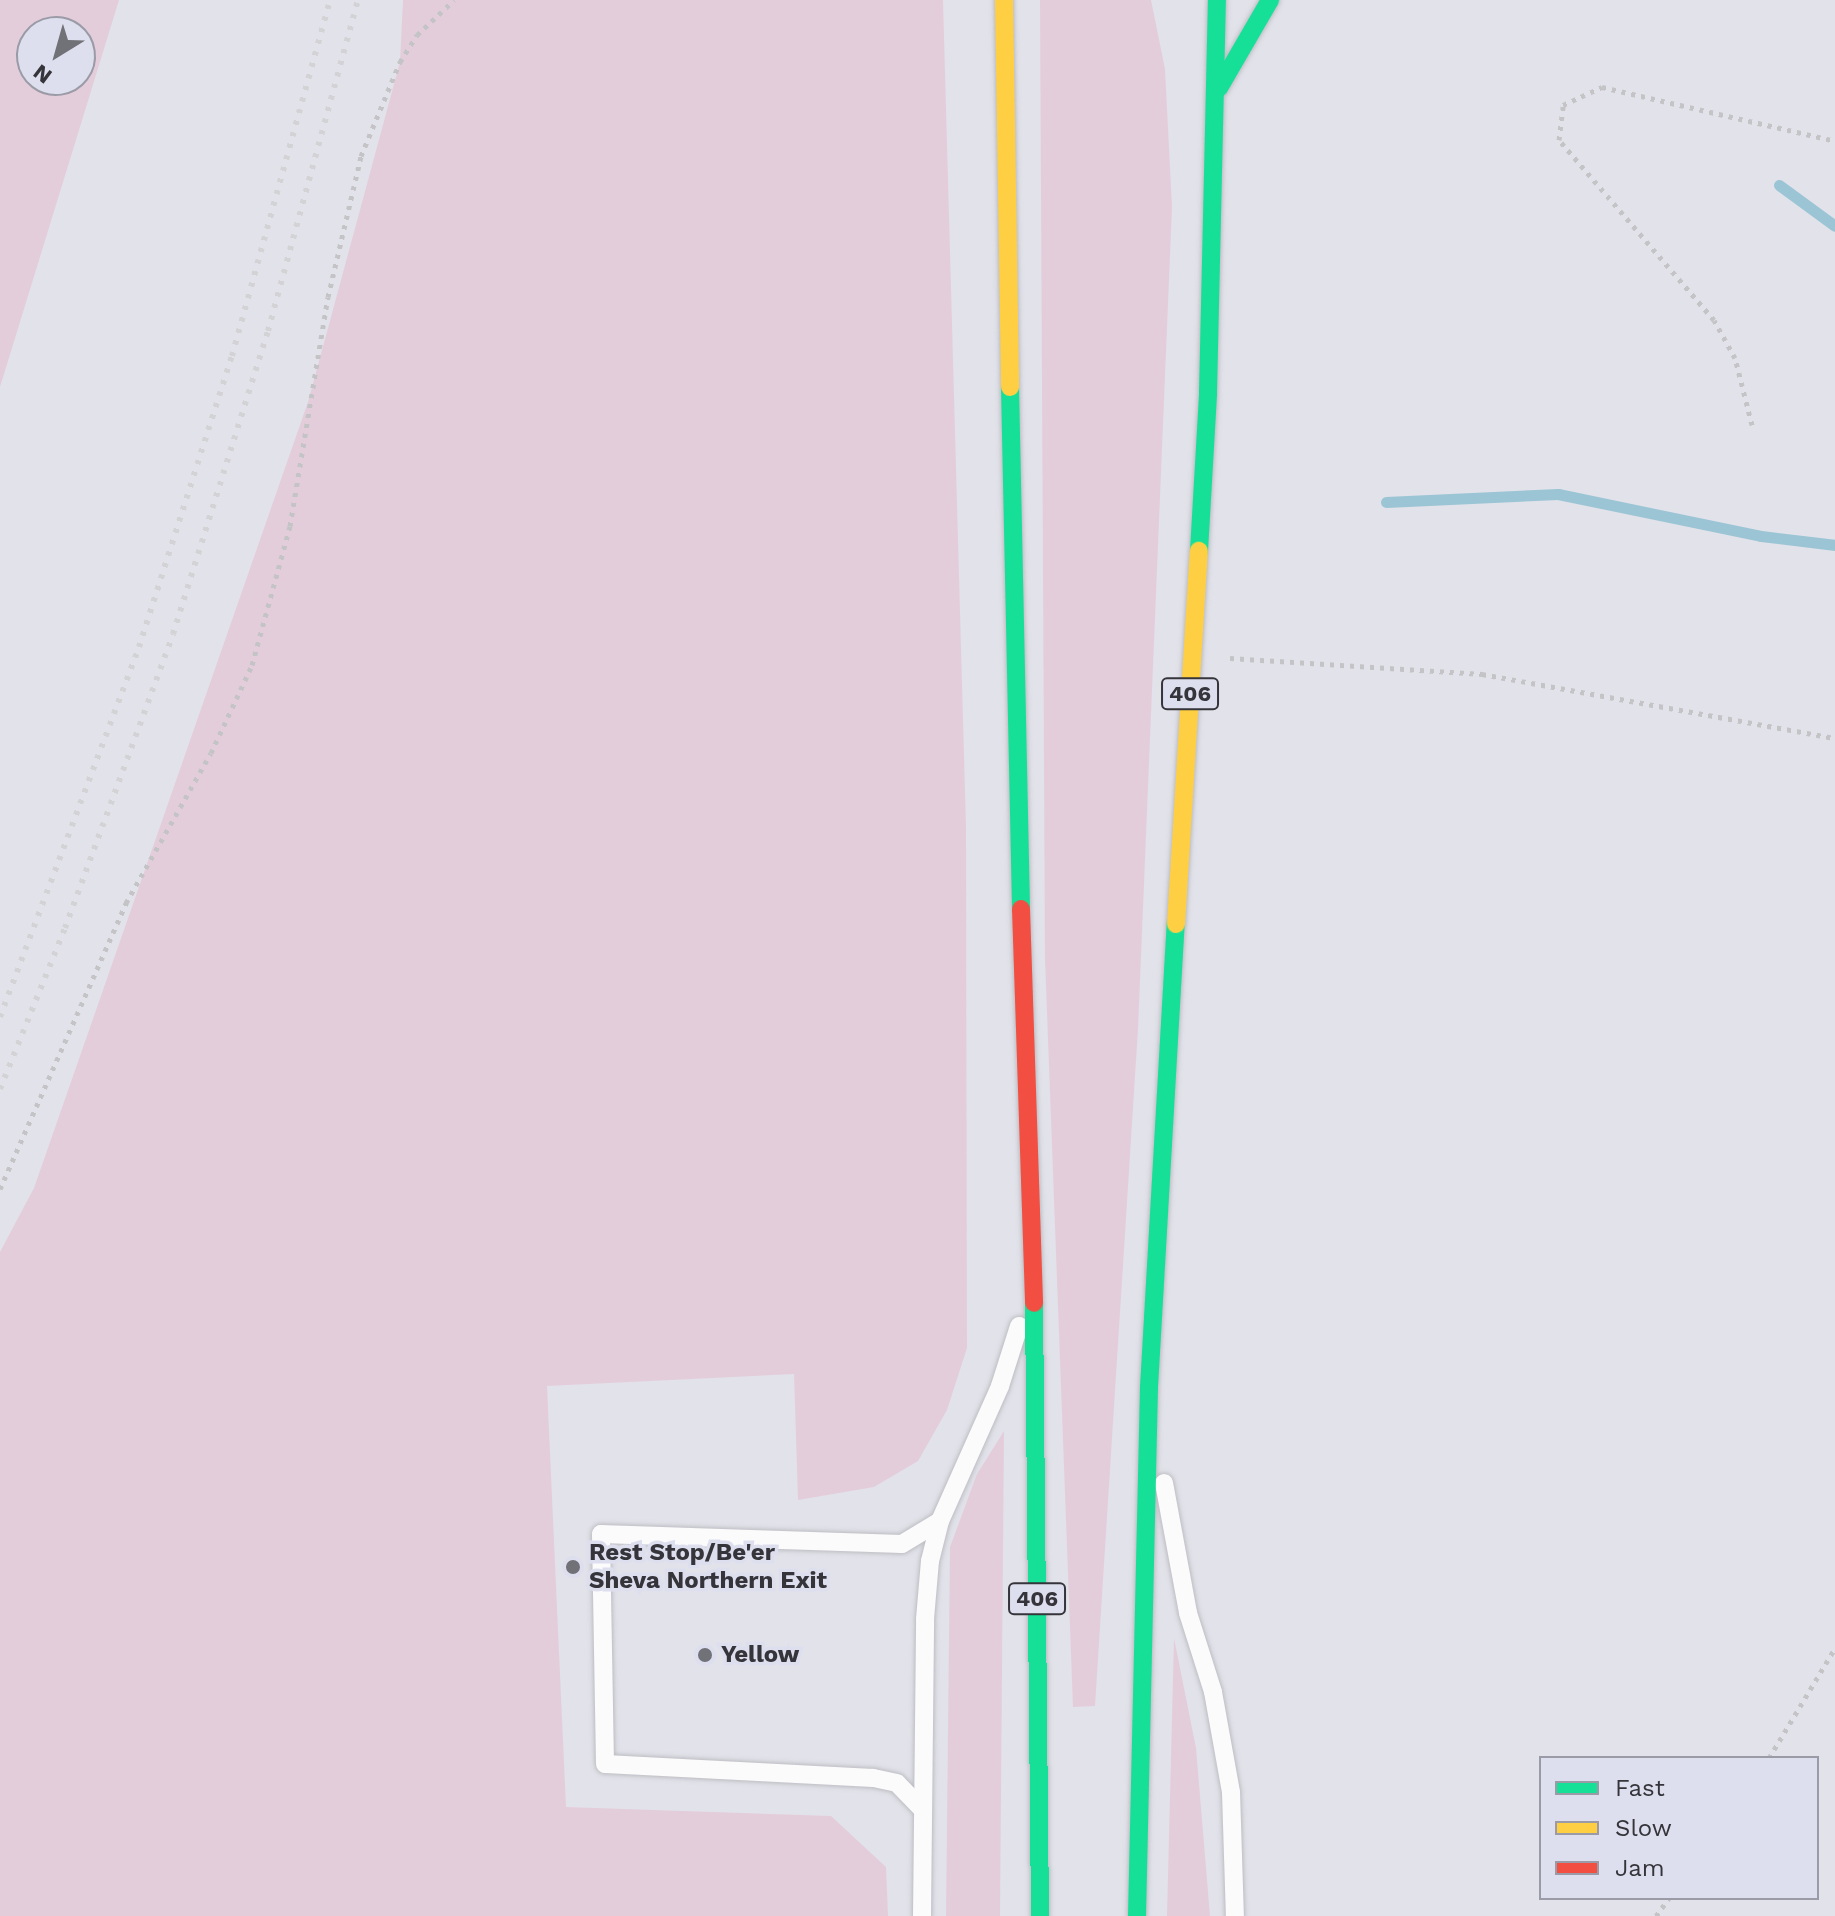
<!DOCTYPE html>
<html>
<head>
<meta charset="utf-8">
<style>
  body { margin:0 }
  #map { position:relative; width:1835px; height:1916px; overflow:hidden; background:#e2e2ea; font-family:"Work Sans",sans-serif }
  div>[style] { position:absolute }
  .green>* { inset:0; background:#e4cddb }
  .stream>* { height:11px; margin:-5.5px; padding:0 5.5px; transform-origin:5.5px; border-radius:5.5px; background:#9bc5d5 }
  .path>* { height:5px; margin-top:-2.5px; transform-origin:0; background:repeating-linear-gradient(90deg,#c4c4c7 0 4px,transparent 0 10px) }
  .roads { filter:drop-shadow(0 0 2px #bdbdc3) drop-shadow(0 0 2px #bdbdc3) }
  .lane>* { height:18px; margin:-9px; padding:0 9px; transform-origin:9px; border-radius:9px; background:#fbfbfc }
  .fast>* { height:18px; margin:-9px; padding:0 9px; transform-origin:9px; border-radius:9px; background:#16e098 }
  .slow>* { height:18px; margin:-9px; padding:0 9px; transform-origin:9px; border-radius:9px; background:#ffcf43 }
  .jam>* { height:18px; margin:-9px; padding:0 9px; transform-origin:9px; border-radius:9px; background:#f24e42 }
  .rail>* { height:6px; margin-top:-3px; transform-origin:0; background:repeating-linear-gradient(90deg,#d3d3d6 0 4px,transparent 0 12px) }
  .dots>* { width:22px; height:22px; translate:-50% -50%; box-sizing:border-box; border:4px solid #dedfee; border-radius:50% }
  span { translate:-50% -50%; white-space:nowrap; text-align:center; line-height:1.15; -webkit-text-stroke:7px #dedfee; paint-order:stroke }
  .shield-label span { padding:2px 6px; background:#dedfee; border:2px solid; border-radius:6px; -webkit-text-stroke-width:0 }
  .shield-label { font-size:22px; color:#34343a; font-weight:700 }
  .poi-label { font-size:24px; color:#34343a; font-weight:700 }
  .left { translate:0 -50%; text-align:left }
  .legend { position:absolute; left:1539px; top:1756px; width:280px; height:144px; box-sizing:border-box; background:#dedfee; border:2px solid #9a9ba6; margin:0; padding:10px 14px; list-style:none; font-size:24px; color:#34343a }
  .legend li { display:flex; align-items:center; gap:16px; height:40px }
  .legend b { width:40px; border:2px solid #9a9ba6 }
  .north { position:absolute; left:16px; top:16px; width:80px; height:80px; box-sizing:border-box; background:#dedfee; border:2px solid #9a9ba6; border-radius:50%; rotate:217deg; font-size:22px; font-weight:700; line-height:32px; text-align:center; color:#34343a }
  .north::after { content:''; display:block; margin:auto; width:28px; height:36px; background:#717178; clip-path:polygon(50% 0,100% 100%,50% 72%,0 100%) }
</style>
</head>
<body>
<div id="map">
  <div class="green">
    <i style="clip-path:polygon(evenodd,0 0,119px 0,0 387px,0 0,80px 32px,80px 80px,32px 80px,32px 32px,80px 32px)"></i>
    <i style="clip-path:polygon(403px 0,943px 0,966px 827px,967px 1348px,947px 1410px,918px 1461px,874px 1487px,798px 1500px,794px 1374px,547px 1386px,566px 1807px,831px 1816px,886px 1867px,888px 1916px,0 1916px,0 1252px,34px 1188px,308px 402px,400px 62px)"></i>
    <i style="clip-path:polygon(1040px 0,1151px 0,1165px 69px,1172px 207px,1138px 1029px,1095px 1706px,1073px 1707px,1045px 959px)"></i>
    <i style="clip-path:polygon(1004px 1431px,1000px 1916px,946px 1916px,950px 1547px,977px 1474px)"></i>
    <i style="clip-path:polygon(1174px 1638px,1196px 1748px,1210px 1916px,1167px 1916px)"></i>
  </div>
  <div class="stream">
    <i style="left:1779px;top:185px;width:69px;rotate:36.2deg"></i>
    <i style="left:1386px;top:502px;width:172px;rotate:-2.7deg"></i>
    <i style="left:1558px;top:494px;width:207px;rotate:11.7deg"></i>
    <i style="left:1761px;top:536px;width:75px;rotate:6.9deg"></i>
  </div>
  <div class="path">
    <i style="left:1752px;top:425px;width:69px;rotate:-104.2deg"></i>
    <i style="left:1735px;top:358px;width:43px;rotate:-118.9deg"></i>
    <i style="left:1714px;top:320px;width:238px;rotate:-130.7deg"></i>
    <i style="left:1559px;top:140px;width:35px;rotate:-83deg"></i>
    <i style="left:1563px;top:105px;width:43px;rotate:-24.8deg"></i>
    <i style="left:1602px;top:87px;width:239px;rotate:13deg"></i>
    <i style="left:1230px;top:658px;width:253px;rotate:3.6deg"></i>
    <i style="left:1482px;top:674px;width:359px;rotate:10.3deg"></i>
    <i style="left:0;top:1189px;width:313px;rotate:-66.2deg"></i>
    <i style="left:126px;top:903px;width:172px;rotate:-60.5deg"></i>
    <i style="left:211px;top:753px;width:97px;rotate:-65deg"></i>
    <i style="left:252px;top:665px;width:144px;rotate:-74.7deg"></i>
    <i style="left:290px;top:526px;width:232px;rotate:-80.6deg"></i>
    <i style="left:328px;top:297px;width:145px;rotate:-76.8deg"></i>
    <i style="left:361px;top:156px;width:102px;rotate:-67.5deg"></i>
    <i style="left:400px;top:62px;width:32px;rotate:-58deg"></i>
    <i style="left:417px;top:35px;width:51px;rotate:-43.4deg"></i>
    <i style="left:1769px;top:1758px;width:128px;rotate:-59deg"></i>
    <i style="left:1656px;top:1916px;width:22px;rotate:-54deg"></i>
  </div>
  <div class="roads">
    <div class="lane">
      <i style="left:1164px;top:1483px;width:132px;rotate:79.5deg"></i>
      <i style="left:1188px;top:1613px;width:83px;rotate:72.4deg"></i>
      <i style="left:1213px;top:1692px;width:102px;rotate:79.8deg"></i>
      <i style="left:1231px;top:1792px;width:124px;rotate:88.2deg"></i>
      <i style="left:923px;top:1810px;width:37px;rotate:-134deg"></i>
      <i style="left:897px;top:1783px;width:25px;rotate:-168deg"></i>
      <i style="left:873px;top:1778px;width:268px;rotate:-177deg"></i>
      <i style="left:605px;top:1764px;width:230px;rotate:-91deg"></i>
      <i style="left:601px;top:1534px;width:301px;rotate:1.9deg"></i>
      <i style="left:902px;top:1544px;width:44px;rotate:-31.2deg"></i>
      <i style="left:922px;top:1916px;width:297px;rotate:-89.4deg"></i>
      <i style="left:925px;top:1619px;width:58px;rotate:-85.1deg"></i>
      <i style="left:930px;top:1561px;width:41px;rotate:-76deg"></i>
      <i style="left:940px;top:1521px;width:148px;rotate:-66deg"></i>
      <i style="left:1000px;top:1386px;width:63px;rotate:-72.4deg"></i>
    </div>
    <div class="fast">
      <i style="left:1219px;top:88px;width:102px;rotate:-59.9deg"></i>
      <i style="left:1010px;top:387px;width:522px;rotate:88.79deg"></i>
      <i style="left:1199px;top:551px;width:158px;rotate:-86.7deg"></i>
      <i style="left:1208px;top:393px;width:393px;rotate:-88.7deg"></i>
      <i style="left:1034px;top:1303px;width:613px;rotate:89.44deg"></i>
      <i style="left:1137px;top:1916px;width:529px;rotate:-88.7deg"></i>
      <i style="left:1149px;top:1387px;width:464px;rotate:-86.7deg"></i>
    </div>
    <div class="slow">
      <i style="left:1004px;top:0;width:387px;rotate:89.1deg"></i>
      <i style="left:1176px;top:924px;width:374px;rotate:-86.5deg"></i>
    </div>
    <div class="jam">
      <i style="left:1021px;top:909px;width:394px;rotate:88.1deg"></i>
    </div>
  </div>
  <div class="rail">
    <i style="left:0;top:1017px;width:395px;rotate:-69.4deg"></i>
    <i style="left:139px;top:647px;width:305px;rotate:-72.3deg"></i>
    <i style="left:232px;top:356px;width:369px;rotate:-74.6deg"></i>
    <i style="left:0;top:1089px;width:174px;rotate:-68deg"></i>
    <i style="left:65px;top:928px;width:313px;rotate:-69.8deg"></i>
    <i style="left:173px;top:634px;width:318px;rotate:-72.6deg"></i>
    <i style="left:268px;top:331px;width:343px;rotate:-74.8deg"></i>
  </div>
  <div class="dots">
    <i style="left:573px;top:1567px;background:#717178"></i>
    <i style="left:705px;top:1655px;background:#717178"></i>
  </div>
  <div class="shield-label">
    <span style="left:1190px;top:694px">406</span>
    <span style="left:1037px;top:1599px">406</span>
  </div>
  <div class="poi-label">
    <span class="left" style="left:589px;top:1567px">Rest Stop/Be'er<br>Sheva Northern Exit</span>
    <span class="left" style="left:721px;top:1655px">Yellow</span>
  </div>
  <ul class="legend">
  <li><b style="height:10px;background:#16e098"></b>Fast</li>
  <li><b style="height:10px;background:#ffcf43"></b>Slow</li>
  <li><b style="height:10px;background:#f24e42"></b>Jam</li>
  </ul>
  <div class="north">N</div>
</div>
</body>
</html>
